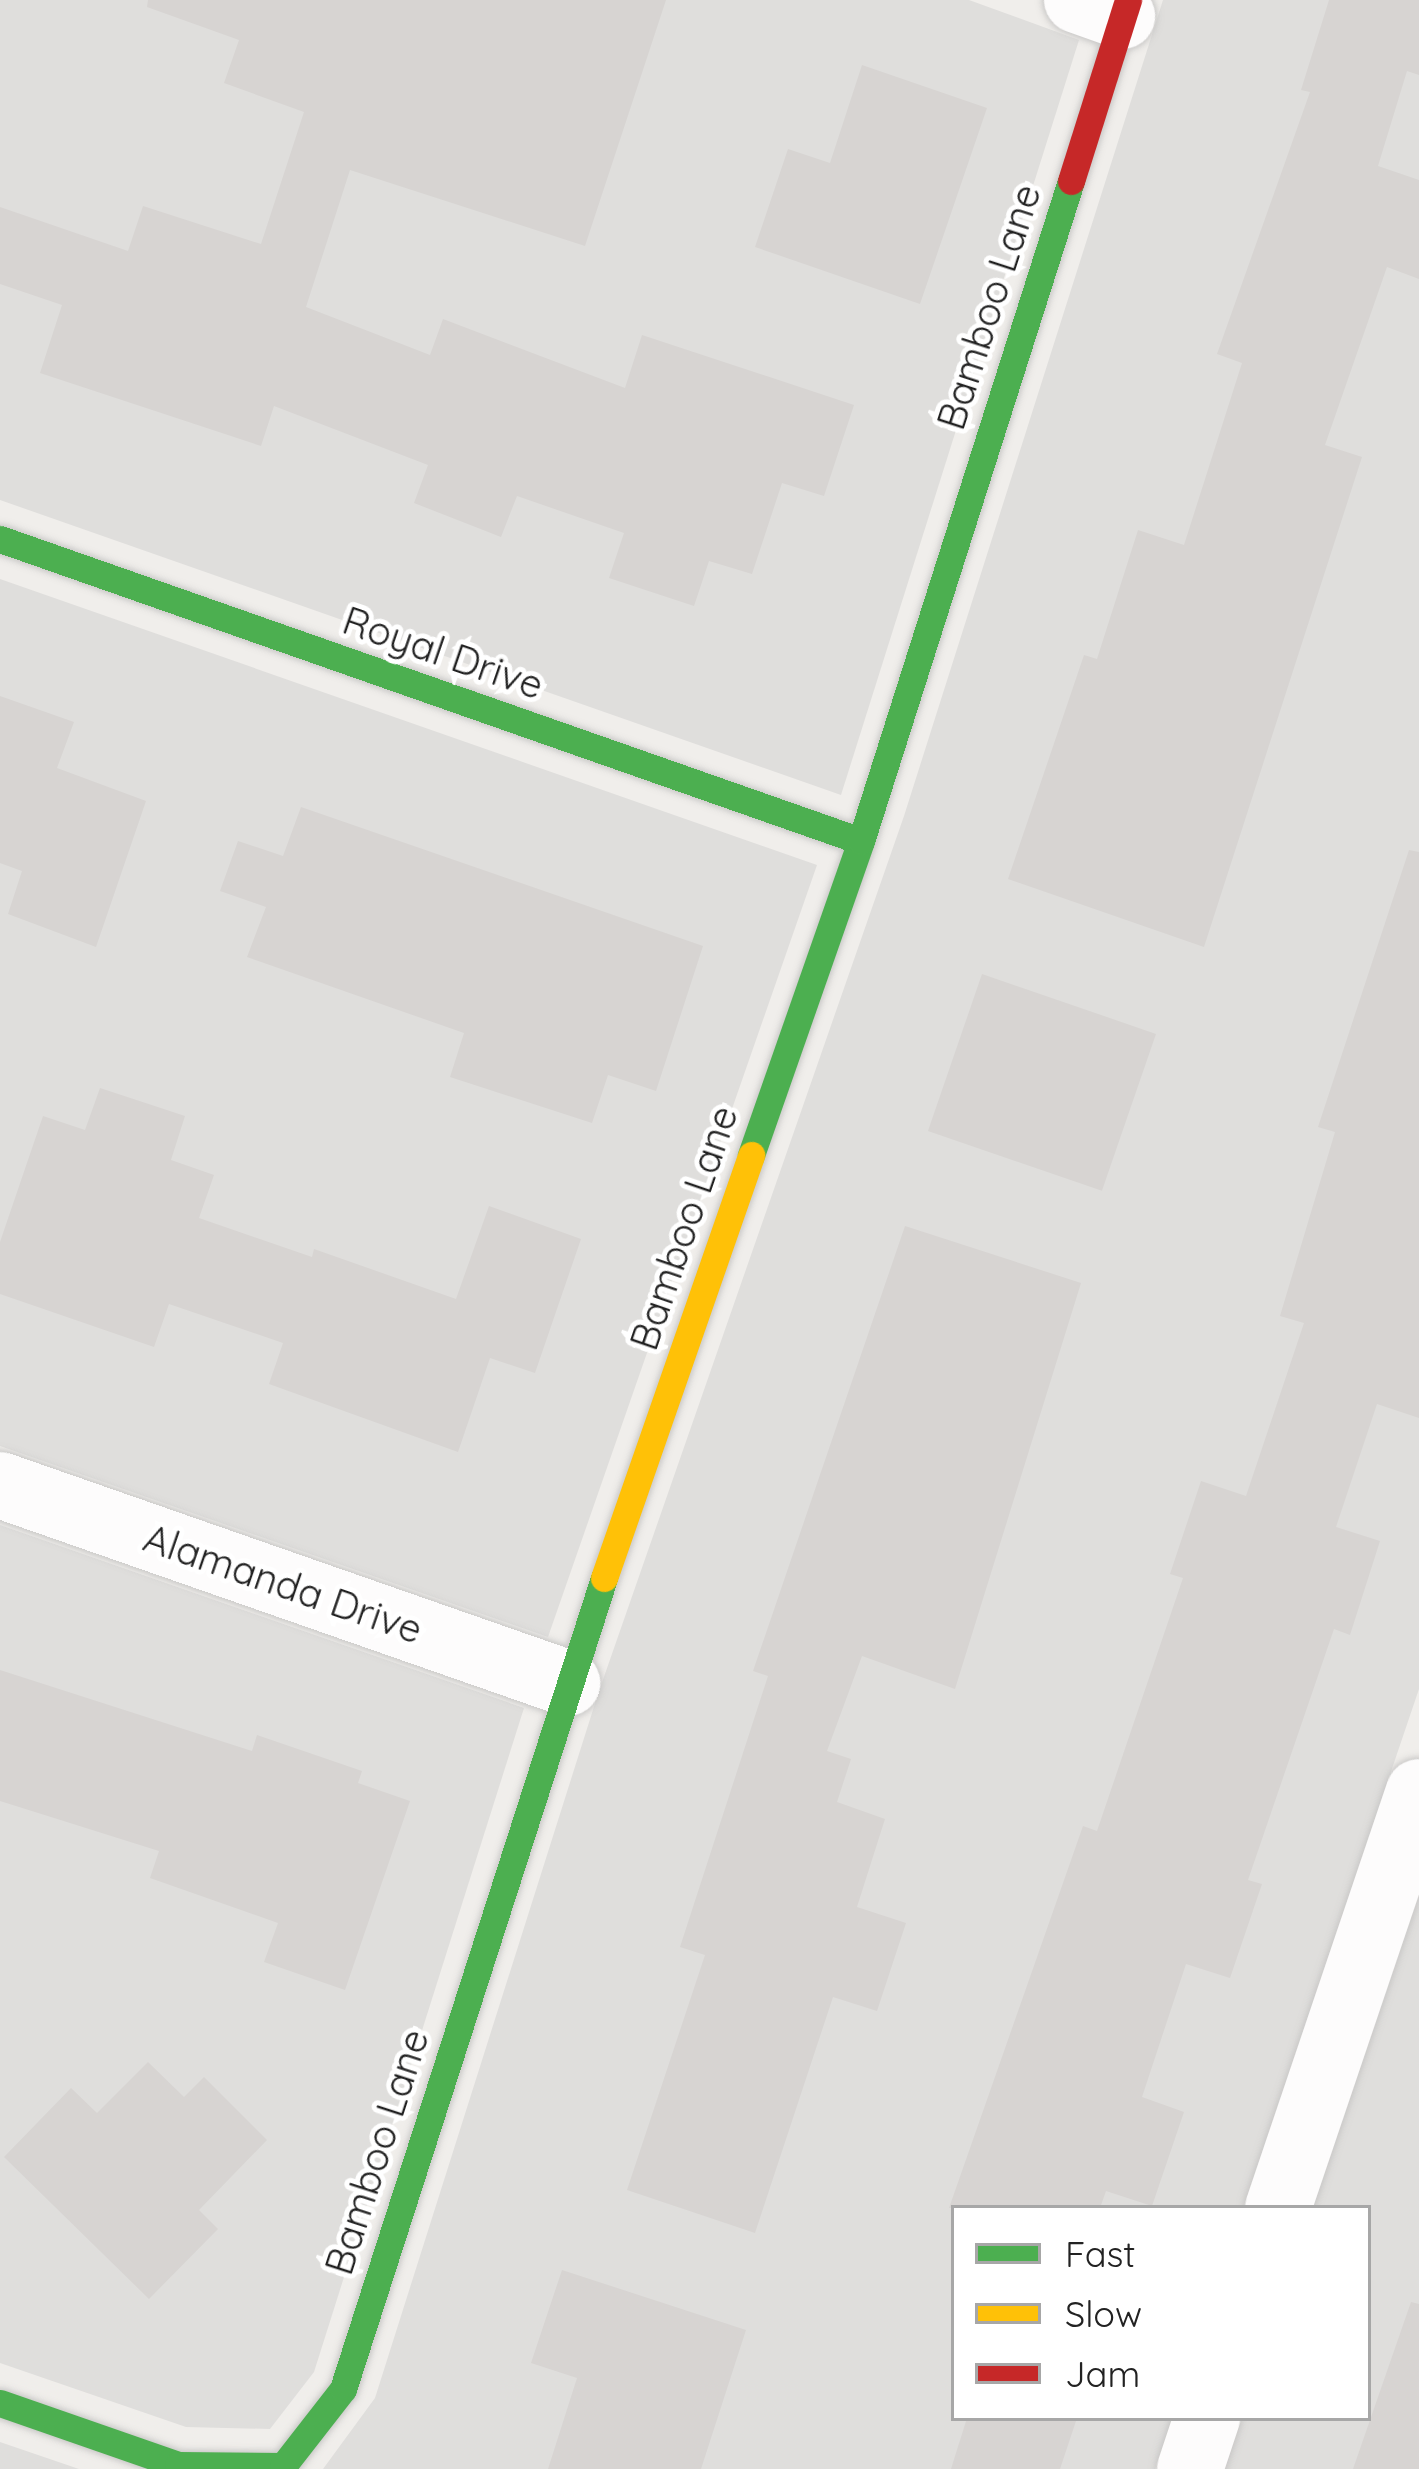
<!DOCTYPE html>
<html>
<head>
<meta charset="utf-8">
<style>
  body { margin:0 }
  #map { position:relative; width:1419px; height:2469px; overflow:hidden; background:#f0eeeb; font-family:Quicksand,sans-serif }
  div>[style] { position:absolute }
  .residential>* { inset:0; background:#dfdedc }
  .building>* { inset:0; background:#d7d4d2; transform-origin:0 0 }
  .roads { filter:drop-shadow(0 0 3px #c9c8c7) drop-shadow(0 0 3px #c9c8c7) }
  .street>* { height:66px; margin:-33px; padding:0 33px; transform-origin:33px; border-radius:33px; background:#fdfcfc }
  .fast>* { height:27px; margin:-13.5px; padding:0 13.5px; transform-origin:13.5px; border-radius:13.5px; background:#4caf50 }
  .slow>* { height:27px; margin:-13.5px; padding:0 13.5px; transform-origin:13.5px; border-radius:13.5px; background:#ffc107 }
  .jam>* { height:27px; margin:-13.5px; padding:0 13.5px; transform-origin:13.5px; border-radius:13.5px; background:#c62828 }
  span { translate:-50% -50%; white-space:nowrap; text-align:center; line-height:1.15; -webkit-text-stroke:10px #fff; paint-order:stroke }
  .street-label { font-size:39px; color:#222 }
  .legend { position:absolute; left:951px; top:2205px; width:420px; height:216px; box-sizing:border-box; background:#fff; border:3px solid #a7a7a7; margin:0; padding:15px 21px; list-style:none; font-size:36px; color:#222 }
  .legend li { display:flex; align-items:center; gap:24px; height:60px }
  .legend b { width:60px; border:3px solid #a7a7a7 }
</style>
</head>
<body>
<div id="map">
  <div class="residential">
    <i style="clip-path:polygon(0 0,969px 0,1079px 40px,841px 795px,0 500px)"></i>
    <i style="clip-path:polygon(1163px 0,1419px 0,1419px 1689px,1243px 2208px,954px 2208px,954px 2418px,1172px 2418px,1155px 2469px,323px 2469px,375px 2398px,598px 1694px,904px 816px)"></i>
    <i style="clip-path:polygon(0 579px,817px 865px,548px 1637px,0 1446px)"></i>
    <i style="clip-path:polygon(0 1525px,524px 1708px,314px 2372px,270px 2429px,186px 2427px,0 2363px)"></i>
    <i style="clip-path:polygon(1419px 1896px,1419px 2469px,1225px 2469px,1242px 2418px,1368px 2418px,1368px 2208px,1313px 2208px)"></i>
    <i style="clip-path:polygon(0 2442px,79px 2469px,0 2469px)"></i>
  </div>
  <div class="building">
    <i style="clip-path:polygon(148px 0,666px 0,585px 246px,350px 170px,306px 307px,430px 355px,443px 319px,625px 388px,642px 335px,854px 405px,824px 496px,782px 483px,752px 574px,709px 561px,694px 606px,609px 578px,624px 533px,517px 496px,501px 537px,414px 503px,428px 465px,274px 406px,261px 446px,40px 373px,62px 305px,0 284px,0 207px,128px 251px,143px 206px,261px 244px,304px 112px,224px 83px,239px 40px,147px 7px)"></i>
    <i style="clip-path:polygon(1329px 0,1419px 0,1419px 75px,1407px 71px,1378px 166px,1419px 180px,1419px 279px,1387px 267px,1325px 445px,1362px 457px,1204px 947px,1008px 879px,1084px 655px,1097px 659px,1138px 530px,1184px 545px,1242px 363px,1217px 354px,1310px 92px,1301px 90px)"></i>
    <i style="clip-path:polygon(862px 65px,987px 108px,920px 304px,755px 247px,788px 149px,830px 163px)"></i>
    <i style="clip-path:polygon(0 696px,74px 722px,57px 768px,146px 801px,96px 947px,8px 914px,22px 871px,0 863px)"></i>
    <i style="clip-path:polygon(301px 807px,703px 946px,656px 1091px,608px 1075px,592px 1123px,450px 1077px,464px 1033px,247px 957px,266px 907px,220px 891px,238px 841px,283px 856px)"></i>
    <i style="clip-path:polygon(1409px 850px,1419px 852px,1419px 1418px,1377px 1404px,1336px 1527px,1380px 1541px,1350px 1635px,1334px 1629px,1248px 1880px,1262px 1884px,1230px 1978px,1186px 1964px,1142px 2097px,1184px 2112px,1152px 2206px,1106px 2191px,1100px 2208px,949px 2208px,1083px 1826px,1097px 1831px,1183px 1578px,1170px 1574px,1201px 1481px,1246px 1496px,1304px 1323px,1280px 1316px,1335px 1132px,1318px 1127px)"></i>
    <i style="left:982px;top:974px;width:184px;height:166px;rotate:19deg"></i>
    <i style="clip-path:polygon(100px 1088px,185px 1116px,171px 1160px,214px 1175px,199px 1218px,312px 1257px,314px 1249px,456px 1299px,489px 1206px,581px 1239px,535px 1373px,490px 1358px,458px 1452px,269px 1384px,283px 1343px,169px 1304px,154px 1347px,0 1294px,0 1242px,43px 1116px,85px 1130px)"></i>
    <i style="clip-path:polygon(905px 1226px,1081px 1283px,955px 1689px,862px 1656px,827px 1751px,851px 1759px,837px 1802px,885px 1819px,857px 1907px,906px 1923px,877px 2011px,833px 1997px,755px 2233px,627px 2190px,705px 1955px,680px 1947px,768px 1676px,753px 1671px)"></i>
    <i style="clip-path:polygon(0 1670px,252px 1751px,257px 1735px,362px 1771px,358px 1783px,410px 1801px,345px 1990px,264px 1962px,278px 1923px,150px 1878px,159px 1851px,0 1801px)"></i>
    <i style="clip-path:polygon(148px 2062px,184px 2097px,204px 2077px,267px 2140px,199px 2210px,218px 2229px,149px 2299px,4px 2157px,71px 2088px,97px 2113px)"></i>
    <i style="clip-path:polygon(562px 2270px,746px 2330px,701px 2469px,548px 2469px,577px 2378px,531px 2363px)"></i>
    <i style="clip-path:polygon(1411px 2302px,1419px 2304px,1419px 2469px,1353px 2469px)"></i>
    <i style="clip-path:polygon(967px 2418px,1077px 2418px,1060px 2469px,951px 2469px)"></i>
  </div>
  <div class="roads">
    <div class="street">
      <i style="left:1077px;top:0;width:48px;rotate:19.6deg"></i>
      <i style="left:0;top:1485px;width:601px;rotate:19.25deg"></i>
      <i style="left:1278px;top:2208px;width:439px;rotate:-71.3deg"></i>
      <i style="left:1190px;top:2469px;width:54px;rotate:-71.6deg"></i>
    </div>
    <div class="fast">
      <i style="left:0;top:539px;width:912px;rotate:19.33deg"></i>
      <i style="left:751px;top:1155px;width:333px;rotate:-70.7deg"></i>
      <i style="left:861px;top:841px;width:693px;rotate:-72.35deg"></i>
      <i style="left:0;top:2403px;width:188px;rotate:19.2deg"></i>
      <i style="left:178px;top:2465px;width:105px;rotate:0.5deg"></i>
      <i style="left:283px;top:2466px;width:98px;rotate:-52.1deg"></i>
      <i style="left:343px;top:2389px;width:852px;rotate:-72.16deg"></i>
    </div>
    <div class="slow">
      <i style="left:604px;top:1578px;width:448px;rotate:-70.8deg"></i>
    </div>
    <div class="jam">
      <i style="left:1071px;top:181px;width:190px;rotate:-72.5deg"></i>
    </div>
  </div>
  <div class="street-label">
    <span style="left:989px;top:307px;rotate:-72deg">Bamboo Lane</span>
    <span style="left:443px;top:653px;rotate:19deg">Royal Drive</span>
    <span style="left:684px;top:1228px;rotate:-71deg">Bamboo Lane</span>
    <span style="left:283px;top:1584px;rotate:19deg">Alamanda Drive</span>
    <span style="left:377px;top:2152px;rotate:-72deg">Bamboo Lane</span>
  </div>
  <ul class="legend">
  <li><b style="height:15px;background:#4caf50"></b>Fast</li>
  <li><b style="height:15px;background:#ffc107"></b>Slow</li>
  <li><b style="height:15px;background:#c62828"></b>Jam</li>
  </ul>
</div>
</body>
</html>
